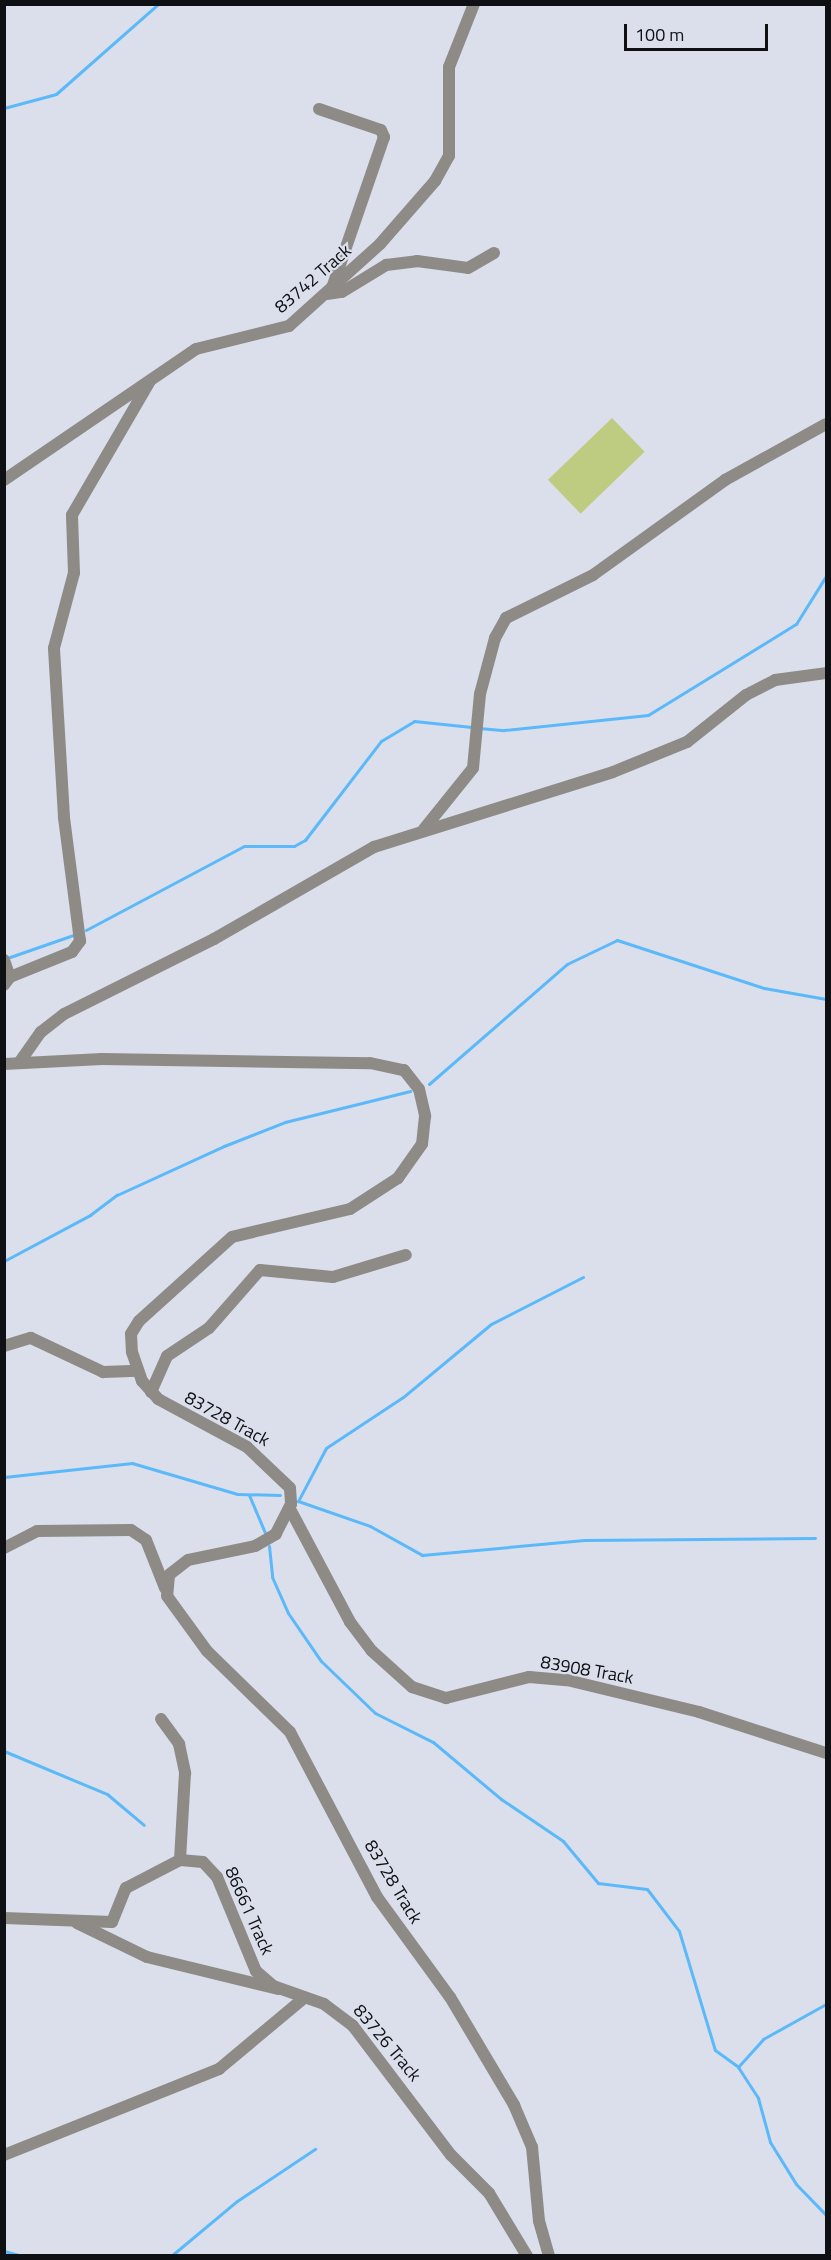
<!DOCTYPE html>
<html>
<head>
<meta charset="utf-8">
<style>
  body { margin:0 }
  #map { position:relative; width:831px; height:2260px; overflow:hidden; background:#dadfeb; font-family:"Titillium Web",sans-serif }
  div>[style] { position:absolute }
  .green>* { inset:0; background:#becc82; transform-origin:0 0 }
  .stream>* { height:3px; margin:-1.5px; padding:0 1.5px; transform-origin:1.5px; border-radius:1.5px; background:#5cb9f9 }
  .minor>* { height:12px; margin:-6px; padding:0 6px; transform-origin:6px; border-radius:6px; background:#8e8b87 }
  span { translate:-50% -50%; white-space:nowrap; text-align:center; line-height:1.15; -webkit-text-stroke:4.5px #dadfeb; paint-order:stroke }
  .street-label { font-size:18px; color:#0e1014 }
  .frame { position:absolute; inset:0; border:6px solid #0e1014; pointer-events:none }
  .scale { position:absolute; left:624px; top:24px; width:144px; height:27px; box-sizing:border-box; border:3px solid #0e1014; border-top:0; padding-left:8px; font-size:18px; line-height:21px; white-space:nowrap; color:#0e1014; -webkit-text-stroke:4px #dadfeb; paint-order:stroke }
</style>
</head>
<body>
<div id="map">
  <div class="green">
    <i style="left:612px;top:418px;width:47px;height:89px;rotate:46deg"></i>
  </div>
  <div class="stream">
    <i style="left:4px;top:108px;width:54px;rotate:-15.1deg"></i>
    <i style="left:56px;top:94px;width:136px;rotate:-41.4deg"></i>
    <i style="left:479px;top:728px;width:25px;rotate:5deg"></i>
    <i style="left:504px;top:730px;width:145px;rotate:-5.9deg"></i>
    <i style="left:648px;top:715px;width:174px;rotate:-31.6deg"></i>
    <i style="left:796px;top:624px;width:57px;rotate:-58deg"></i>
    <i style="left:86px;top:930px;width:179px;rotate:-28deg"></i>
    <i style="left:244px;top:846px;width:50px"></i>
    <i style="left:294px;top:846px;width:13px;rotate:-29deg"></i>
    <i style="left:305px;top:840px;width:125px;rotate:-52.5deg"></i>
    <i style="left:381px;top:741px;width:39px;rotate:-31deg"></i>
    <i style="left:414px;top:721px;width:58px;rotate:5.9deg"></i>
    <i style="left:10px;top:957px;width:67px;rotate:-19.2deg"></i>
    <i style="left:429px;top:1084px;width:183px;rotate:-41deg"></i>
    <i style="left:567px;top:964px;width:55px;rotate:-25.6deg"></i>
    <i style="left:617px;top:940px;width:155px;rotate:18.1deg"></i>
    <i style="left:764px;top:988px;width:63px;rotate:10.1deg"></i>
    <i style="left:4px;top:1261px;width:98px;rotate:-28.1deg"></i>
    <i style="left:90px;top:1215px;width:34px;rotate:-37deg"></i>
    <i style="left:117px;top:1195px;width:118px;rotate:-24.6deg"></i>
    <i style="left:224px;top:1146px;width:66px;rotate:-21.5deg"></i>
    <i style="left:285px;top:1122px;width:129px;rotate:-13.9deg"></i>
    <i style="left:583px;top:1277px;width:103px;rotate:152.9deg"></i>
    <i style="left:491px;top:1324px;width:114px;rotate:140.3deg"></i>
    <i style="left:403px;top:1397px;width:92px;rotate:146.5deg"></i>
    <i style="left:326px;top:1448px;width:60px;rotate:117.8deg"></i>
    <i style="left:298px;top:1501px;width:76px;rotate:19.1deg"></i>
    <i style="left:370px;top:1526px;width:60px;rotate:29.1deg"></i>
    <i style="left:422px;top:1555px;width:163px;rotate:-5.3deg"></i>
    <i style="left:584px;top:1540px;width:231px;rotate:-0.5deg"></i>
    <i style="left:4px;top:1477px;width:129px;rotate:-6.2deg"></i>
    <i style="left:132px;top:1463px;width:109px;rotate:16.4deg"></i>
    <i style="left:237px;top:1494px;width:43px;rotate:1.3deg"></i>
    <i style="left:249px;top:1495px;width:43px;rotate:67deg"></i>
    <i style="left:269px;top:1546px;width:31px;rotate:84deg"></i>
    <i style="left:272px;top:1577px;width:39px;rotate:66deg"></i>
    <i style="left:288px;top:1613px;width:58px;rotate:55.5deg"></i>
    <i style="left:321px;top:1661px;width:75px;rotate:43.9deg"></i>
    <i style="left:375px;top:1713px;width:65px;rotate:26.6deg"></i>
    <i style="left:433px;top:1742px;width:89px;rotate:40deg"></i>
    <i style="left:501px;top:1799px;width:75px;rotate:34.1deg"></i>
    <i style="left:563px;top:1841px;width:55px;rotate:50.2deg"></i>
    <i style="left:598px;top:1883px;width:49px;rotate:7deg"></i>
    <i style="left:647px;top:1889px;width:53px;rotate:52.7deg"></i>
    <i style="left:679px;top:1931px;width:124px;rotate:73.2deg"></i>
    <i style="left:715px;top:2050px;width:29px;rotate:36deg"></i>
    <i style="left:738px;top:2067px;width:37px;rotate:57deg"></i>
    <i style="left:758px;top:2098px;width:46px;rotate:74.7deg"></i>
    <i style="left:770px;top:2142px;width:49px;rotate:58.2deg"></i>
    <i style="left:796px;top:2184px;width:43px;rotate:45.9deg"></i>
    <i style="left:4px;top:1751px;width:112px;rotate:22.7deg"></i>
    <i style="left:107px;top:1794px;width:48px;rotate:40deg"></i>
    <i style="left:738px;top:2067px;width:38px;rotate:-48deg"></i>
    <i style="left:763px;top:2039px;width:72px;rotate:-29.1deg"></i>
    <i style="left:4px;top:2251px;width:20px;rotate:15deg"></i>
    <i style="left:171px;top:2256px;width:86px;rotate:-39.8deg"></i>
    <i style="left:237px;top:2201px;width:94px;rotate:-33.7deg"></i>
  </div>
  <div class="minor">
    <i style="left:319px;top:109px;width:65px;rotate:18.7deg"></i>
    <i style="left:381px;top:130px;width:8px;rotate:67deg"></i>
    <i style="left:384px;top:137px;width:157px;rotate:109deg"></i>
    <i style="left:327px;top:294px;width:15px;rotate:-8deg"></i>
    <i style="left:342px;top:292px;width:52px;rotate:-31.5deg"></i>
    <i style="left:386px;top:265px;width:31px;rotate:-7deg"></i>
    <i style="left:417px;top:261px;width:51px;rotate:7.8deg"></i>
    <i style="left:468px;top:268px;width:30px;rotate:-30deg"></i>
    <i style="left:4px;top:480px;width:232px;rotate:-34.3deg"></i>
    <i style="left:196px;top:349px;width:96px;rotate:-13.9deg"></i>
    <i style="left:289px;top:326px;width:122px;rotate:-42deg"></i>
    <i style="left:380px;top:244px;width:84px;rotate:-48.9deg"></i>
    <i style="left:435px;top:181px;width:29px;rotate:-61deg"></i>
    <i style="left:449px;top:156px;width:89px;rotate:-90deg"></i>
    <i style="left:449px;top:67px;width:68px;rotate:-68.4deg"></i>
    <i style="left:424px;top:829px;width:78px;rotate:-51.2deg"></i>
    <i style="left:473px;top:768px;width:74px;rotate:-84.6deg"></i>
    <i style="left:480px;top:694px;width:58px;rotate:-75deg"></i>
    <i style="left:495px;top:638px;width:23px;rotate:-61deg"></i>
    <i style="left:506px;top:618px;width:97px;rotate:-26.3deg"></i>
    <i style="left:593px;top:575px;width:163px;rotate:-35.7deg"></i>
    <i style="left:725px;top:480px;width:115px;rotate:-29deg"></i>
    <i style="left:4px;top:960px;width:18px;rotate:71deg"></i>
    <i style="left:10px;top:977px;width:10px;rotate:127deg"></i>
    <i style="left:10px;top:977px;width:67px;rotate:-22deg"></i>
    <i style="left:72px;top:952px;width:14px;rotate:-54deg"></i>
    <i style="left:80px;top:941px;width:125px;rotate:-97.4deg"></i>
    <i style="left:64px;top:817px;width:169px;rotate:-93.4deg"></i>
    <i style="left:54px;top:648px;width:78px;rotate:-75.1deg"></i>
    <i style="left:74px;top:573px;width:58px;rotate:-92deg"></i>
    <i style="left:72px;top:515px;width:155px;rotate:-59.8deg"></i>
    <i style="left:19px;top:1063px;width:38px;rotate:-55deg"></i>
    <i style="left:41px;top:1032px;width:29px;rotate:-38deg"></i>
    <i style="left:64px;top:1014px;width:168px;rotate:-26.6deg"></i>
    <i style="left:214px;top:939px;width:185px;rotate:-29.9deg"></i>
    <i style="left:374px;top:847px;width:250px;rotate:-17.4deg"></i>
    <i style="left:613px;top:772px;width:80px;rotate:-22.1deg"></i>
    <i style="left:687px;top:742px;width:75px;rotate:-38.5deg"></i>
    <i style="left:746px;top:695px;width:33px;rotate:-27deg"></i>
    <i style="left:775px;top:680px;width:51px;rotate:-7.8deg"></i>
    <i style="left:4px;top:1064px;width:98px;rotate:-2.9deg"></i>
    <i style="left:102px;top:1059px;width:268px;rotate:0.9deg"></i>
    <i style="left:370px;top:1063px;width:35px;rotate:12deg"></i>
    <i style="left:404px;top:1070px;width:24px;rotate:52deg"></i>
    <i style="left:419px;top:1089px;width:28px;rotate:77deg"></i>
    <i style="left:425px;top:1116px;width:28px;rotate:96deg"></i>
    <i style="left:422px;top:1144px;width:42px;rotate:125.2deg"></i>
    <i style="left:398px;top:1178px;width:57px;rotate:147.1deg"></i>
    <i style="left:350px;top:1209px;width:121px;rotate:166.7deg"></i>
    <i style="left:232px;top:1237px;width:125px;rotate:137.9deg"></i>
    <i style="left:139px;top:1321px;width:15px;rotate:122deg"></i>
    <i style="left:131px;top:1334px;width:18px;rotate:87deg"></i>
    <i style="left:132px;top:1352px;width:31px;rotate:71deg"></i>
    <i style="left:142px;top:1381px;width:24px;rotate:48deg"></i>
    <i style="left:158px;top:1399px;width:101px;rotate:28.3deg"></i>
    <i style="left:247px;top:1447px;width:59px;rotate:43.6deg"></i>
    <i style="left:290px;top:1488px;width:16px;rotate:86deg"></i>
    <i style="left:291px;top:1504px;width:34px;rotate:117deg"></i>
    <i style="left:276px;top:1534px;width:24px;rotate:150deg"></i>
    <i style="left:255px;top:1546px;width:68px;rotate:168.2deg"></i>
    <i style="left:188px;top:1560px;width:24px;rotate:142deg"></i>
    <i style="left:169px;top:1575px;width:21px;rotate:95deg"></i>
    <i style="left:167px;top:1596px;width:68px;rotate:54deg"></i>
    <i style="left:207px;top:1651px;width:116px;rotate:44.3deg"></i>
    <i style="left:290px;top:1732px;width:187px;rotate:62.2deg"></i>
    <i style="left:377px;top:1897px;width:124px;rotate:53.9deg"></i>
    <i style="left:450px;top:1997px;width:126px;rotate:59.3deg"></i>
    <i style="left:514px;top:2105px;width:46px;rotate:66.8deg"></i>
    <i style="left:532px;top:2147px;width:74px;rotate:84.6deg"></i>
    <i style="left:539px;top:2221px;width:36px;rotate:74deg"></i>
    <i style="left:4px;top:1346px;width:28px;rotate:-17deg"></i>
    <i style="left:31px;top:1338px;width:80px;rotate:25.3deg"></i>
    <i style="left:103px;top:1372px;width:35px;rotate:-2deg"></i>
    <i style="left:151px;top:1392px;width:39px;rotate:-66deg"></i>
    <i style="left:167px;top:1356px;width:50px;rotate:-33.7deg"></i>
    <i style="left:209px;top:1328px;width:77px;rotate:-48.7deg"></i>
    <i style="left:260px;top:1270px;width:73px;rotate:5.5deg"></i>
    <i style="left:333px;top:1277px;width:76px;rotate:-16.8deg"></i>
    <i style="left:290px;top:1509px;width:128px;rotate:62deg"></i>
    <i style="left:350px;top:1622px;width:36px;rotate:53deg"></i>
    <i style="left:372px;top:1651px;width:54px;rotate:42deg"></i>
    <i style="left:412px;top:1687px;width:36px;rotate:18deg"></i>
    <i style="left:446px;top:1698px;width:86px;rotate:-14.2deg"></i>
    <i style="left:529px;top:1677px;width:38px;rotate:5deg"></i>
    <i style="left:567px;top:1680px;width:136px;rotate:13.6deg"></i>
    <i style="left:699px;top:1712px;width:133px;rotate:17.9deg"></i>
    <i style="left:4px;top:1548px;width:37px;rotate:-27deg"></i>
    <i style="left:37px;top:1531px;width:94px;rotate:-0.6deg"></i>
    <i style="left:131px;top:1530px;width:18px;rotate:34deg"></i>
    <i style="left:146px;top:1540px;width:52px;rotate:68.4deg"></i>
    <i style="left:161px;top:1719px;width:31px;rotate:54deg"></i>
    <i style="left:179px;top:1744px;width:30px;rotate:78deg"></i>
    <i style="left:185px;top:1773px;width:87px;rotate:93.3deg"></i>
    <i style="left:4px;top:1918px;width:108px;rotate:2.1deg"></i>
    <i style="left:112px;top:1922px;width:37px;rotate:-68deg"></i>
    <i style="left:126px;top:1888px;width:61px;rotate:-27.4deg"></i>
    <i style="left:180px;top:1860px;width:23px;rotate:5deg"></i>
    <i style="left:203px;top:1862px;width:21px;rotate:47deg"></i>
    <i style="left:217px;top:1877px;width:102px;rotate:67.5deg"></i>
    <i style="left:256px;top:1971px;width:23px;rotate:41deg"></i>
    <i style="left:273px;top:1986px;width:54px;rotate:19.4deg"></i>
    <i style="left:324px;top:2004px;width:36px;rotate:37deg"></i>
    <i style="left:353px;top:2026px;width:162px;rotate:52.8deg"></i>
    <i style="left:451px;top:2155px;width:54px;rotate:45deg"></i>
    <i style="left:489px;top:2193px;width:74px;rotate:58.9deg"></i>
    <i style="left:77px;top:1923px;width:78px;rotate:25.9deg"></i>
    <i style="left:147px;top:1957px;width:135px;rotate:13.7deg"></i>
    <i style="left:4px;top:2155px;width:232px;rotate:-21.8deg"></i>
    <i style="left:219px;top:2069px;width:111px;rotate:-39.9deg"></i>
  </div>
  <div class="street-label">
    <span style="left:313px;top:279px;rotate:-41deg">83742 Track</span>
    <span style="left:227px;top:1419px;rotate:29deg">83728 Track</span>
    <span style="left:587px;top:1670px;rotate:10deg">83908 Track</span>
    <span style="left:393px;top:1882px;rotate:59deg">83728 Track</span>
    <span style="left:249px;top:1911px;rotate:66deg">86661 Track</span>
    <span style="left:387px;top:2043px;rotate:50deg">83726 Track</span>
  </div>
  <div class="frame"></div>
  <div class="scale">100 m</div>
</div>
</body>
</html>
